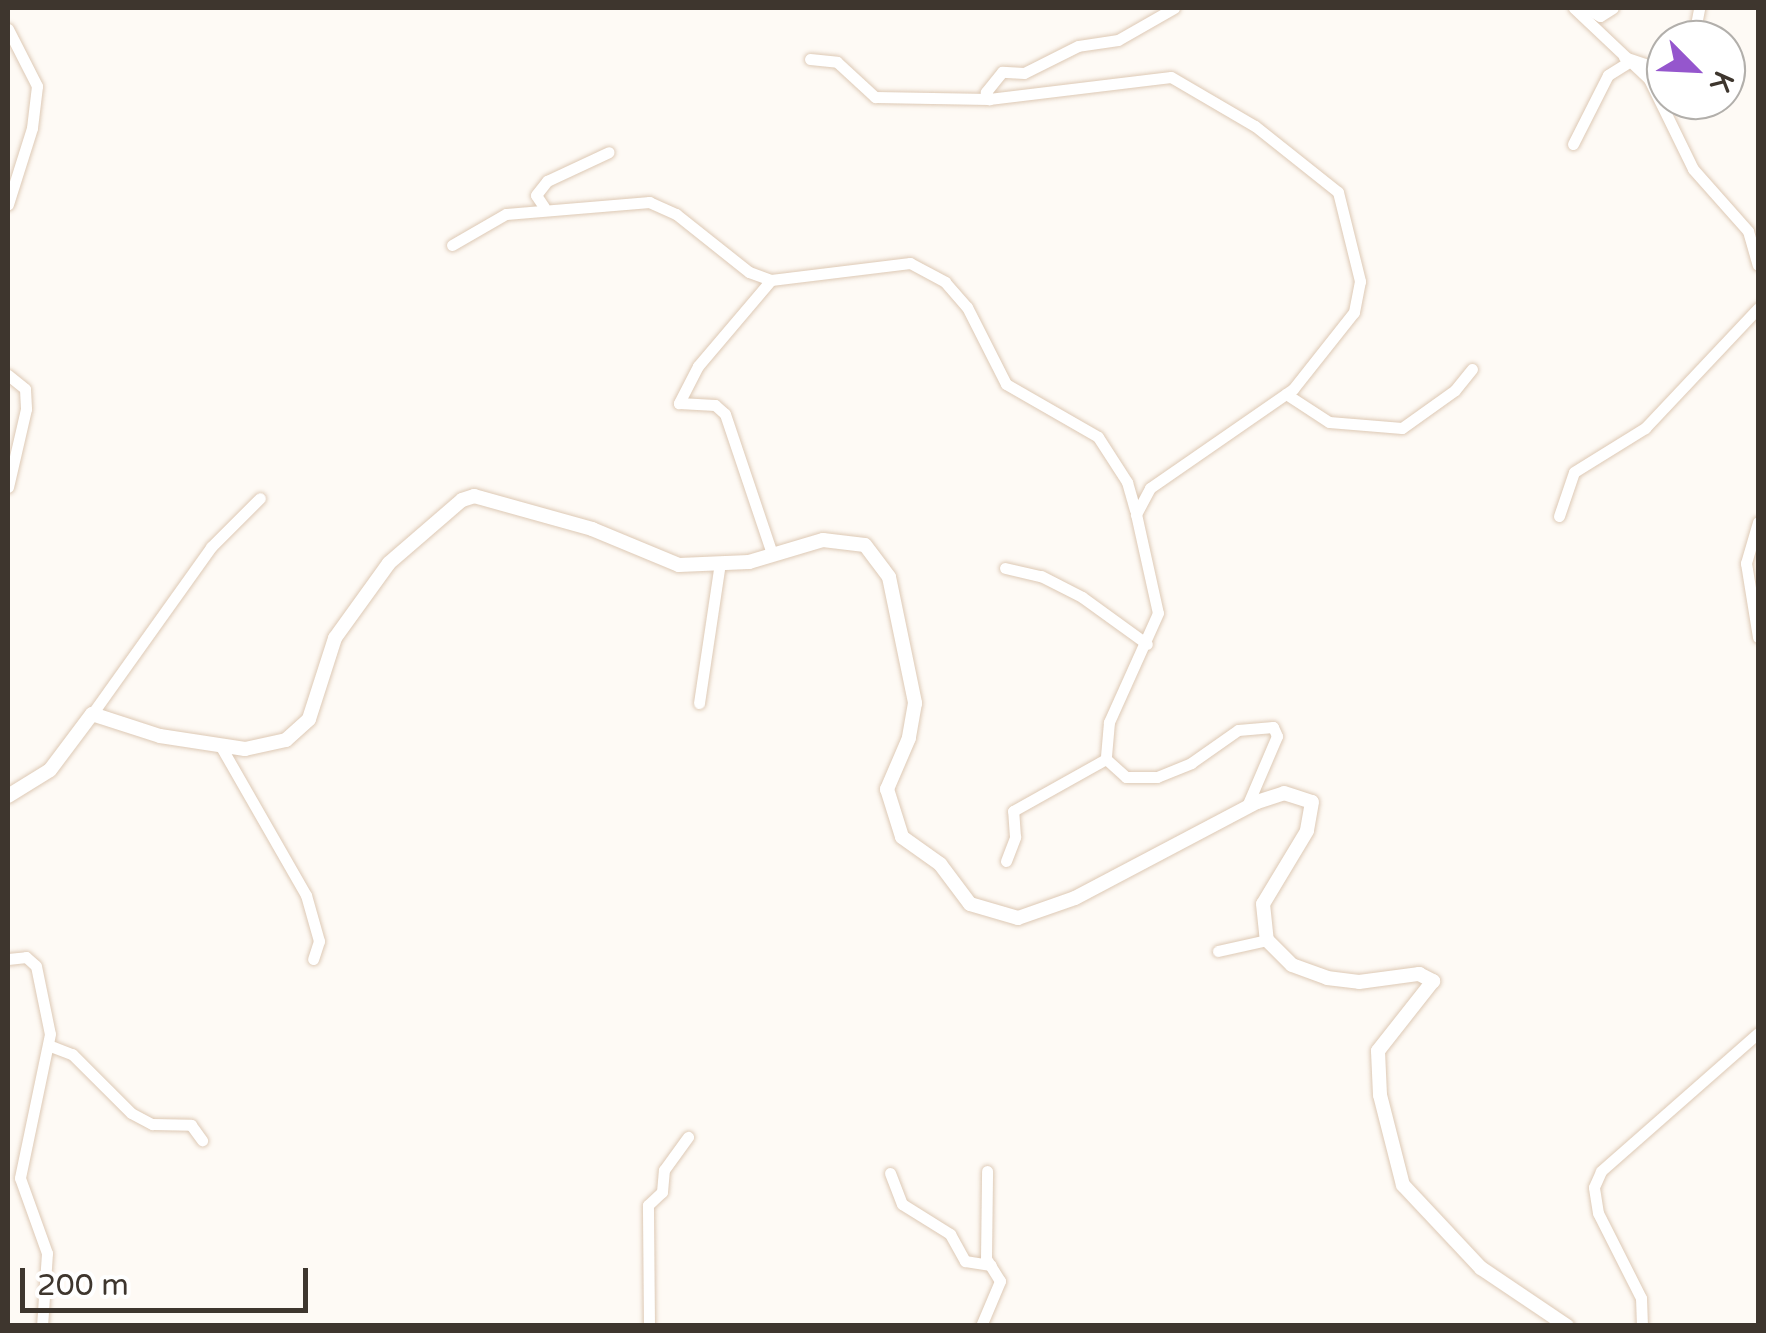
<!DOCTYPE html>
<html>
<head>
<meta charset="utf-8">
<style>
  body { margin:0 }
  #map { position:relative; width:1766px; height:1333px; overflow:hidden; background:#fefaf5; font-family:"Varela Round",sans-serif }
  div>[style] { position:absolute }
  .roads { filter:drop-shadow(0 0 2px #ddc9b5) drop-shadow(0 0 2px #ddc9b5) }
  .minor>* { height:11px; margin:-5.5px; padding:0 5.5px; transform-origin:5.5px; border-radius:5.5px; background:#fff }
  .tertiary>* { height:14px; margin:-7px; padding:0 7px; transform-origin:7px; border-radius:7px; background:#fff }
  span { translate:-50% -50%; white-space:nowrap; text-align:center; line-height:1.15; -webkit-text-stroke:8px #fff; paint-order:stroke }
  .frame { position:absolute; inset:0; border:10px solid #3e362e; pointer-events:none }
  .north { position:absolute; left:1646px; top:20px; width:100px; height:100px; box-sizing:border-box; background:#fff; border:2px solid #b2afab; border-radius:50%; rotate:114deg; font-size:28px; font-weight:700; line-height:40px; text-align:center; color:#3e362e }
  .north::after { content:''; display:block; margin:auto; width:35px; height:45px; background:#9556cd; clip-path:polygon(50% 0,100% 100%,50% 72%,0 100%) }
  .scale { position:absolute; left:20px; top:1268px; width:288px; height:45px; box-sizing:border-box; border:5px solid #3e362e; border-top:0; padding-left:12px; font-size:30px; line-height:35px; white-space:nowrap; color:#3e362e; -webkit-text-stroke:8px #fff; paint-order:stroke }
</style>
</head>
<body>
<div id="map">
  <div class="roads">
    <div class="minor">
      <i style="left:1174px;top:8px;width:64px;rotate:150.3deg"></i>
      <i style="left:1118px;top:40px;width:40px;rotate:171.5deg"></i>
      <i style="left:1078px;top:46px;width:60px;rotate:153.4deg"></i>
      <i style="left:1024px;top:73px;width:22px;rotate:-177deg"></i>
      <i style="left:1002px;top:72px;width:26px;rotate:129deg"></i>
      <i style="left:986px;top:92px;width:8px;rotate:67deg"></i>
      <i style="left:989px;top:99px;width:183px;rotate:-6.9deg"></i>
      <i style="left:1171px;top:77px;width:97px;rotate:30.3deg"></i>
      <i style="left:1255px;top:126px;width:106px;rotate:38.5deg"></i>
      <i style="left:1338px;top:192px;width:92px;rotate:76.1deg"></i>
      <i style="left:1360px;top:281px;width:32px;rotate:101deg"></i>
      <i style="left:1354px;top:312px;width:98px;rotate:128.4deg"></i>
      <i style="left:1293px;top:389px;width:174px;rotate:145.3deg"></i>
      <i style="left:1150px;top:488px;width:30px;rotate:118deg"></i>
      <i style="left:1136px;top:514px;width:101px;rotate:77.5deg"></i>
      <i style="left:1158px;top:613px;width:120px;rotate:114.2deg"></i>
      <i style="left:1109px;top:722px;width:37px;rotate:95deg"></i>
      <i style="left:1106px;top:759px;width:27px;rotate:42deg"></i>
      <i style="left:1126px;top:777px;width:31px"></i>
      <i style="left:1157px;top:777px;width:37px;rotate:-22deg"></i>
      <i style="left:1191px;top:763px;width:57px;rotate:-35.1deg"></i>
      <i style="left:1238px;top:730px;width:35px;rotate:-5deg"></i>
      <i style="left:1273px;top:727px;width:10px;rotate:66deg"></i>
      <i style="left:1277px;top:736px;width:76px;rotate:113.2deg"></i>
      <i style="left:1574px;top:8px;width:103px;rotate:43.4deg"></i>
      <i style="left:1649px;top:79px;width:100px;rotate:63.9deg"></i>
      <i style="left:1693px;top:169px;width:83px;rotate:48.4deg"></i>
      <i style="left:1748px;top:231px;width:35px;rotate:74deg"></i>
      <i style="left:1586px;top:8px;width:16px;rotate:30deg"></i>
      <i style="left:1600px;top:16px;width:15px;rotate:-32deg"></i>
      <i style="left:8px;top:29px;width:64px;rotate:63deg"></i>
      <i style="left:37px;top:86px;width:42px;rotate:96.8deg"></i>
      <i style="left:32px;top:128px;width:80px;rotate:107.5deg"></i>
      <i style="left:1693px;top:40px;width:33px;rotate:-79deg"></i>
      <i style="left:1624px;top:57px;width:44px;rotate:18.4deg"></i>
      <i style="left:810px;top:59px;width:27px;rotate:6deg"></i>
      <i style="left:837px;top:62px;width:52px;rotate:42.6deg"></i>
      <i style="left:875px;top:97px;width:114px;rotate:1deg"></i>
      <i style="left:1573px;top:144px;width:77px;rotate:-63.1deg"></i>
      <i style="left:1608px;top:75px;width:25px;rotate:-32deg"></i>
      <i style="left:544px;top:207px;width:14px;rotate:-124deg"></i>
      <i style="left:536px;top:195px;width:18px;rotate:-52deg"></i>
      <i style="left:547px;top:181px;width:68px;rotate:-25.1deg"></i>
      <i style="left:452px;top:245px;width:62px;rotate:-29.9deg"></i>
      <i style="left:506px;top:214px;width:144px;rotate:-4.8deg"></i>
      <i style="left:649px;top:202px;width:30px;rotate:24deg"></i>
      <i style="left:676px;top:214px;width:93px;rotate:38.5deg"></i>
      <i style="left:749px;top:272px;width:23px;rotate:20deg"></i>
      <i style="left:771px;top:280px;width:140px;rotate:-7deg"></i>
      <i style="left:910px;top:263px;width:40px;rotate:28deg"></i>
      <i style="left:945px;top:282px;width:33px;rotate:49deg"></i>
      <i style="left:967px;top:307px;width:86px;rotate:63.1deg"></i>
      <i style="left:1006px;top:384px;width:106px;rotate:29.9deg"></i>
      <i style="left:1098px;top:437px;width:54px;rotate:57.2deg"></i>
      <i style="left:1127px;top:482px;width:29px;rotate:74deg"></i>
      <i style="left:771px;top:280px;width:113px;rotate:130.3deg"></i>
      <i style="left:698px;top:366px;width:42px;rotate:117.2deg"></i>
      <i style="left:679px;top:403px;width:36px;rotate:3deg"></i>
      <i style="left:715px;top:405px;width:13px;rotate:42deg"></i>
      <i style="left:725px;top:414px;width:148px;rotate:71.4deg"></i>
      <i style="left:8px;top:375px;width:22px;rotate:39deg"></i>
      <i style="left:25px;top:389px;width:20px;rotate:87deg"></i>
      <i style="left:26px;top:409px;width:80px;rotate:103deg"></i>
      <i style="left:1286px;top:394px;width:51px;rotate:33.1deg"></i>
      <i style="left:1329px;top:422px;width:73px;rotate:4.7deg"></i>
      <i style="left:1402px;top:428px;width:65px;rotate:-35.6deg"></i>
      <i style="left:1455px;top:390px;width:27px;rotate:-51deg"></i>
      <i style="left:1559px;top:516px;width:46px;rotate:-71.2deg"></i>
      <i style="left:1574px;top:472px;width:84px;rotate:-31.8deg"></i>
      <i style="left:1645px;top:428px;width:165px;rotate:-46.7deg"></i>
      <i style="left:1758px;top:522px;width:43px;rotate:106.3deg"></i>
      <i style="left:1746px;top:563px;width:75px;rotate:80.8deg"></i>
      <i style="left:1005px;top:568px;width:37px;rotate:13deg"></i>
      <i style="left:1041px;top:576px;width:46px;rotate:27.1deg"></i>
      <i style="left:1082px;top:597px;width:80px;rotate:35.9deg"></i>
      <i style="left:699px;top:703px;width:142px;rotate:-81.5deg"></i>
      <i style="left:92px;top:714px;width:205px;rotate:-54.5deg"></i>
      <i style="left:211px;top:547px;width:69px;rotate:-45deg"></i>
      <i style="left:220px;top:745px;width:173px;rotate:60.2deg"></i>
      <i style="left:306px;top:895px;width:48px;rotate:74.2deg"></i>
      <i style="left:319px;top:941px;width:19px;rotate:108deg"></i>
      <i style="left:1006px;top:861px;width:26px;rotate:-69deg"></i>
      <i style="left:1015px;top:837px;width:26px;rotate:-94deg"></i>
      <i style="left:1013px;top:811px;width:107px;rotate:-29.2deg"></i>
      <i style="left:1218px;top:951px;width:50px;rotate:-12.7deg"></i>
      <i style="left:8px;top:959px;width:18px;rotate:-6deg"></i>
      <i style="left:26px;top:957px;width:13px;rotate:42deg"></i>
      <i style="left:36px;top:966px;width:69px;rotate:78.4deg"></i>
      <i style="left:50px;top:1034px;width:147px;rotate:101.8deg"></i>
      <i style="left:20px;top:1178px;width:80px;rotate:70.2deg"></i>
      <i style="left:47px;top:1253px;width:73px;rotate:93.9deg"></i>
      <i style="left:48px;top:1045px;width:26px;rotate:21deg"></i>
      <i style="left:72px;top:1054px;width:83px;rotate:45deg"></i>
      <i style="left:131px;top:1113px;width:24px;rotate:28deg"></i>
      <i style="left:152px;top:1124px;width:39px;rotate:1deg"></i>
      <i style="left:191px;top:1125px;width:19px;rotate:54deg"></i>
      <i style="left:890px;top:1173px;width:33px;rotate:69deg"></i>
      <i style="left:902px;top:1204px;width:57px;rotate:32deg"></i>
      <i style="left:950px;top:1234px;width:31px;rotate:61deg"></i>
      <i style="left:965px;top:1261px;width:26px;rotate:9deg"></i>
      <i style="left:649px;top:1326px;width:121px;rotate:-90.5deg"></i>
      <i style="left:648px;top:1205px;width:19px;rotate:-43deg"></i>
      <i style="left:662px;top:1192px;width:22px;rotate:-85deg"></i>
      <i style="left:664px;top:1170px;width:41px;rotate:-54deg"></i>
      <i style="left:981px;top:1326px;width:49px;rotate:-67.1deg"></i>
      <i style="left:1000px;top:1281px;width:26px;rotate:-122deg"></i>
      <i style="left:986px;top:1259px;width:88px;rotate:-89.3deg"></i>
      <i style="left:1642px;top:1326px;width:28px;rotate:-92deg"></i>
      <i style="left:1641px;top:1298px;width:95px;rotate:-116.8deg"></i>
      <i style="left:1598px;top:1213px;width:26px;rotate:-99deg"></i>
      <i style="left:1594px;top:1187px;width:17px;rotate:-66deg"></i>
      <i style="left:1601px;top:1171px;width:209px;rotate:-41.3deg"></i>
    </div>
    <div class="tertiary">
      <i style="left:8px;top:796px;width:49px;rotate:-31.8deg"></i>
      <i style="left:50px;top:770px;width:70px;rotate:-53.1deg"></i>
      <i style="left:92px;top:714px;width:71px;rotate:17.9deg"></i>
      <i style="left:160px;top:736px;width:86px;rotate:8.7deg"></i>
      <i style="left:245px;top:749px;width:42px;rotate:-12.4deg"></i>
      <i style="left:286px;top:740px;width:31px;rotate:-42deg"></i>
      <i style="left:309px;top:719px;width:85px;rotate:-72.2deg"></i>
      <i style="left:335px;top:638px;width:92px;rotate:-54.2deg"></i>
      <i style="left:389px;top:563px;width:96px;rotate:-40.8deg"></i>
      <i style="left:462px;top:500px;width:13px;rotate:-18deg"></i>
      <i style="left:474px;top:496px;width:123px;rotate:15.6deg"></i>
      <i style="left:592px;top:529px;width:94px;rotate:22.5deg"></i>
      <i style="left:679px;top:565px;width:70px;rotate:-2.5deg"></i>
      <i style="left:749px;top:562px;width:77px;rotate:-16.6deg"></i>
      <i style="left:823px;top:540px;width:42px;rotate:6.8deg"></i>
      <i style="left:865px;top:545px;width:40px;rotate:53deg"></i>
      <i style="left:889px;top:577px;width:129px;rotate:78.3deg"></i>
      <i style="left:915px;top:703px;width:36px;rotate:100deg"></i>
      <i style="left:909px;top:738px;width:56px;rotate:113.3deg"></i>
      <i style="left:887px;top:789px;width:50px;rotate:72.6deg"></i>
      <i style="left:902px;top:837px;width:47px;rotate:35.4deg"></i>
      <i style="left:940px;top:864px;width:50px;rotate:53.1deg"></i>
      <i style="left:970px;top:904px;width:50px;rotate:16.3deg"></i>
      <i style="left:1018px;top:918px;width:60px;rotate:-19.3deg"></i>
      <i style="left:1075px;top:898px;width:206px;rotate:-27.8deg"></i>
      <i style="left:1257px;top:802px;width:28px;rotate:-18deg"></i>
      <i style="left:1284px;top:793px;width:29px;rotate:18deg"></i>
      <i style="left:1312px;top:802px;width:29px;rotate:100deg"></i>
      <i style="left:1307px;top:831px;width:85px;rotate:121.1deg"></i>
      <i style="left:1263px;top:904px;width:36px;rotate:84deg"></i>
      <i style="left:1267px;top:940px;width:35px;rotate:45deg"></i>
      <i style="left:1292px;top:965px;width:37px;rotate:20deg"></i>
      <i style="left:1327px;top:978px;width:32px;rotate:7deg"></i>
      <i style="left:1359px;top:982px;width:61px;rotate:-7.6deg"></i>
      <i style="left:1419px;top:974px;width:16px;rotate:27deg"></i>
      <i style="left:1433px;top:981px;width:89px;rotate:128.2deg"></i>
      <i style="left:1378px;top:1051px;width:44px;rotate:87.4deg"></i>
      <i style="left:1380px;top:1095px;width:93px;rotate:75.7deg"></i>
      <i style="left:1403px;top:1185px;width:114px;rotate:46.8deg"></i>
      <i style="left:1481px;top:1268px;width:104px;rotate:34deg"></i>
    </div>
  </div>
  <div class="frame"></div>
  <div class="north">K</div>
  <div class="scale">200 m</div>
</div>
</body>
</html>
